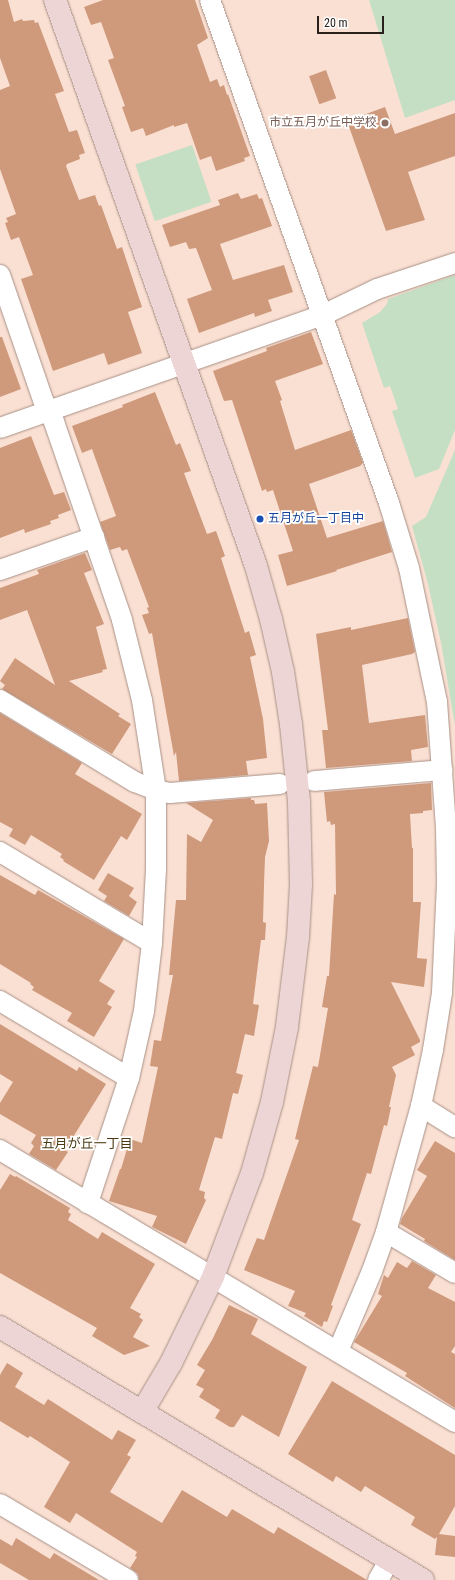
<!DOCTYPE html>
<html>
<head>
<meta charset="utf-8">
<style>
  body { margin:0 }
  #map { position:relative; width:455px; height:1580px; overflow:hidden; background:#fae0d3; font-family:"Roboto Condensed","Noto Sans JP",sans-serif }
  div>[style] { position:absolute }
  .green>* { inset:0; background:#c5dfc4; transform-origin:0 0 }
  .building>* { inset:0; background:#cf997b; transform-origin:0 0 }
  .roads { filter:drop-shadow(0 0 1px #a89085) drop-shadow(0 0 1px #a89085) }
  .street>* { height:20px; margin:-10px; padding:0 10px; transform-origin:10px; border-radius:10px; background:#fff }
  .secondary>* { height:22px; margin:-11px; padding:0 11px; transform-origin:11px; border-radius:11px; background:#edd5d6 }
  .dots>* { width:11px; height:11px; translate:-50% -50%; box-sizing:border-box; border:2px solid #fff; border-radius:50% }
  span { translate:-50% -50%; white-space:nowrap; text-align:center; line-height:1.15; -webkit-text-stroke:3.5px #fff; paint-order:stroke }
  .education-label { font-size:12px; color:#785e54 }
  .right { translate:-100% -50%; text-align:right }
  .transit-label { font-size:12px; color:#164399 }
  .left { translate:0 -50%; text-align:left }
  .neighbourhood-label { font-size:13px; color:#4b3912 }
  .scale { position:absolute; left:317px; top:16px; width:67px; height:18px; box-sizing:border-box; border:2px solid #2a211c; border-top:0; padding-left:5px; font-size:12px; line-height:14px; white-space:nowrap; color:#2a211c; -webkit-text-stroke:3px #fff; paint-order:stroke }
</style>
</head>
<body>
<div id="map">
  <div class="green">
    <i style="clip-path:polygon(369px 0,455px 0,455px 100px,405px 118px)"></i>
    <i style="left:192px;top:145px;width:60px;height:60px;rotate:71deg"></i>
    <i style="clip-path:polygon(455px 275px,455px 430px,439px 469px,415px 478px,392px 411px,398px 409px,390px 386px,384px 388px,362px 323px,380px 312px,387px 304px,388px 299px)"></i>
    <i style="clip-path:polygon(455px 450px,455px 726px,441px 643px,428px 584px,412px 526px,426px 517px)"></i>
  </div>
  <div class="building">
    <i style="clip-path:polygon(0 0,8px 0,14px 22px,22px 19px,23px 21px,34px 20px,35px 23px,38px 22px,64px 91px,55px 94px,69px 132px,77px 130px,85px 153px,79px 155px,80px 159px,67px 164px,66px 166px,79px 200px,95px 195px,99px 206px,101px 205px,117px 249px,122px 247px,142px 307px,128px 312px,142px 353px,108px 365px,104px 353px,53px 371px,21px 279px,33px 275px,19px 237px,11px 240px,5px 223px,8px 222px,6px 218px,16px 214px,0 169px,0 90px,10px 86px,0 58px)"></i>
    <i style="clip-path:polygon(103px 0,195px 0,208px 38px,197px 45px,210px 82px,217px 79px,220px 87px,224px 85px,227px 95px,228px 94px,250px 156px,244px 158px,245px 161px,216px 171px,211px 156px,200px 160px,187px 123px,174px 127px,174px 125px,146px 136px,143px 128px,131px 132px,122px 107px,125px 106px,108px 60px,114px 58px,101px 22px,91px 25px,84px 7px)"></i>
    <i style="left:326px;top:70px;width:30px;height:18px;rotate:70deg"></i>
    <i style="clip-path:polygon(385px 107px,395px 134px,455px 113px,455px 156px,408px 172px,425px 220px,386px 231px,347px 121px)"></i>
    <i style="clip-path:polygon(238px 193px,241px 199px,257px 194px,259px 199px,262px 198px,272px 226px,220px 244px,233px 280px,284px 265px,293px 292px,268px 300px,272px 311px,255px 317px,254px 313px,199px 333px,187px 299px,212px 290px,196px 248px,189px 249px,186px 242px,170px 247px,162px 225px,220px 205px,218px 200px)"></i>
    <i style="clip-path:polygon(311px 332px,323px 364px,275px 381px,282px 400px,280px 401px,295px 450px,351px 430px,363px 463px,360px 466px,309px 484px,327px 538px,383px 521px,392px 552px,336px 570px,337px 571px,287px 586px,278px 555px,293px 551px,273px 490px,267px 492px,266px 489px,262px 491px,232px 400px,224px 401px,213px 371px,267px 351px,266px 348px)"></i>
    <i style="clip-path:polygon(0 337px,2px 337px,21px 389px,0 397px)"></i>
    <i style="clip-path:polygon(155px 392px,176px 445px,180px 443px,191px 471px,184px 473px,207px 534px,216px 531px,225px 556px,221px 558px,245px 633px,249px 631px,256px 655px,250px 657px,263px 719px,267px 758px,246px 761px,248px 775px,179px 781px,176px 752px,174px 756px,152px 633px,149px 634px,142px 615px,149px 613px,147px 608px,149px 607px,127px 549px,122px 551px,120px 547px,110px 550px,100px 522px,116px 516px,92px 449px,82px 453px,72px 426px,123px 407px,122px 405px)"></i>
    <i style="clip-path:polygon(31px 436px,54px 495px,64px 492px,71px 510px,58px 515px,59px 518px,50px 521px,51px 524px,25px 533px,24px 529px,0 538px,0 448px)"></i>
    <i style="clip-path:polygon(85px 553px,92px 570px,84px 573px,104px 624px,96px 627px,107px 669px,102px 670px,103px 672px,69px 681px,120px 714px,118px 716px,131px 724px,112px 754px,2px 689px,5px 685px,0 681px,15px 658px,55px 685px,27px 610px,0 620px,0 588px,39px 574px,37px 570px)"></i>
    <i style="clip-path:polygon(408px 618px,415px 652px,412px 654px,362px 665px,369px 723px,425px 715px,428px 747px,411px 750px,412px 761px,326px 768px,322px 730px,328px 730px,316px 634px,351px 627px,351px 630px)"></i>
    <i style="clip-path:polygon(0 713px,82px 763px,75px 774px,142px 814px,127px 840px,121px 836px,94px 880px,63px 861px,64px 860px,60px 857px,62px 854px,31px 835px,25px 845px,9px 836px,13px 829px,0 822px)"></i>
    <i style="clip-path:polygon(431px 783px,432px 810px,423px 811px,423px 813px,410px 814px,412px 848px,413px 848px,413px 902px,421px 902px,417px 958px,427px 959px,424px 987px,391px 982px,420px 1040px,420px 1042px,411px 1047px,415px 1055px,392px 1067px,396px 1075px,389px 1107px,391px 1107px,387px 1126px,384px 1125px,371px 1174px,367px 1173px,352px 1220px,361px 1224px,331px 1305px,333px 1306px,327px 1322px,324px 1321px,322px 1327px,304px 1316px,306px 1313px,288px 1306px,295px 1291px,244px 1270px,257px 1238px,264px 1240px,299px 1140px,295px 1139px,313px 1066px,318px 1067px,328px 1008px,322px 1007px,327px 976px,329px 976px,334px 894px,336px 895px,335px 824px,331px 825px,330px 821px,327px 822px,324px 792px)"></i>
    <i style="clip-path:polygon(251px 798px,251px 800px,254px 800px,255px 804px,267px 803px,269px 841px,265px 857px,264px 884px,263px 922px,266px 923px,265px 940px,261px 940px,253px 1004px,259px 1005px,254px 1036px,245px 1034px,236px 1073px,243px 1075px,238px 1094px,233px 1093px,222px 1139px,215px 1137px,199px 1190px,205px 1192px,204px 1198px,206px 1200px,186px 1244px,152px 1227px,157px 1216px,109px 1201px,120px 1169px,121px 1169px,130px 1139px,142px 1143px,158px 1067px,150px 1066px,154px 1040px,161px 1041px,173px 975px,169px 975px,176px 900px,186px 900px,187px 834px,201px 842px,213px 820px,186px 803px)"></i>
    <i style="clip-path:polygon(108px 873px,134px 888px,129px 896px,137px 902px,129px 916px,104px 901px,107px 896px,98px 890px)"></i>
    <i style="clip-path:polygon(0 875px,35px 895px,38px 890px,124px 939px,99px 981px,115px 991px,107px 1004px,112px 1007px,94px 1037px,67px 1021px,72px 1013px,32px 990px,34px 987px,30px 984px,31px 983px,0 964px)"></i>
    <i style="clip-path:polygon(0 1024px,77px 1071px,79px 1067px,106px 1084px,65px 1150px,68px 1152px,56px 1170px,29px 1154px,34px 1146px,31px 1143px,36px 1135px,0 1114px,0 1103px,13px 1082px,0 1074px)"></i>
    <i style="clip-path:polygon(435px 1141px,455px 1153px,455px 1260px,424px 1241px,425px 1239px,400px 1224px,402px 1218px,427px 1176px,417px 1170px)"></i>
    <i style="clip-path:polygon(10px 1174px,15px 1177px,16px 1176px,70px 1208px,68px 1212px,71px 1214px,68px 1220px,98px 1239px,102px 1232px,155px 1264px,130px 1308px,141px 1314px,139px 1317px,143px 1320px,133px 1337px,150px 1346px,124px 1355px,92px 1336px,97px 1328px,0 1273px,0 1190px)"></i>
    <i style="clip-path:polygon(412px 1261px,436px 1275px,428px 1288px,455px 1302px,455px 1346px,451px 1352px,455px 1354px,455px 1408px,405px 1376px,407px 1373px,354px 1342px,382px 1296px,378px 1294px,384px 1275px,388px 1278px,397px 1262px,407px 1268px)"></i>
    <i style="clip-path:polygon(229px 1305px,258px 1319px,251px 1334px,307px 1367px,279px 1437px,242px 1415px,234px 1427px,230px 1427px,215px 1418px,220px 1410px,199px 1397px,204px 1389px,196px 1385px,205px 1370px,197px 1365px,212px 1340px)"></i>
    <i style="clip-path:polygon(7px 1363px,23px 1373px,15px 1387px,44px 1405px,48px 1399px,112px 1440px,118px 1430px,136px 1440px,127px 1455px,131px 1457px,110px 1492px,162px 1523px,182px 1490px,227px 1517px,232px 1509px,274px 1534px,278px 1527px,367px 1580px,139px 1580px,138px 1574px,130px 1568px,137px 1557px,135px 1556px,137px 1552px,76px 1513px,70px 1523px,44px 1507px,70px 1462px,30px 1436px,28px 1438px,0 1421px,0 1375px)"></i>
    <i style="clip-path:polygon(332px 1381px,455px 1455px,455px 1506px,439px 1534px,455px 1536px,455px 1557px,435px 1555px,437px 1537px,435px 1539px,411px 1525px,415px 1517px,365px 1486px,361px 1492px,336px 1476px,333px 1482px,288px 1454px)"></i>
    <i style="clip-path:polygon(16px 1538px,50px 1559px,54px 1553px,99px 1580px,29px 1580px,0 1563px,0 1539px,12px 1546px)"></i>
  </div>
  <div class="roads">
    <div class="street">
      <i style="left:210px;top:0;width:534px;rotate:70.41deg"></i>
      <i style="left:389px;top:503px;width:68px;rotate:72.9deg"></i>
      <i style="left:409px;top:568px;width:137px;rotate:78.2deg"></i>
      <i style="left:437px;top:702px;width:125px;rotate:85.9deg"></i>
      <i style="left:446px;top:827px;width:56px;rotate:89deg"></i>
      <i style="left:447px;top:883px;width:110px;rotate:92.6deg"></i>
      <i style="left:442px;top:993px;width:58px;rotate:99deg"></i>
      <i style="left:433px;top:1050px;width:57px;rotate:102.1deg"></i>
      <i style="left:421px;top:1106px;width:131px;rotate:105.5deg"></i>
      <i style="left:386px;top:1232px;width:41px;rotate:109.7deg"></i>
      <i style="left:372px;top:1271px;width:87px;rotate:113deg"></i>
      <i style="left:0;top:275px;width:132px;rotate:71deg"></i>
      <i style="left:43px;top:400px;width:25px;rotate:63deg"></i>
      <i style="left:54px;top:422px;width:209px;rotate:71deg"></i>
      <i style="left:122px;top:620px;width:82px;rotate:76deg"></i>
      <i style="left:142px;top:700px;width:91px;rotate:81.2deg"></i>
      <i style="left:156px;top:790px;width:79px;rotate:90deg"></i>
      <i style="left:156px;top:869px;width:74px;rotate:93.1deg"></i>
      <i style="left:152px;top:943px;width:68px;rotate:96.7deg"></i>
      <i style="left:144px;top:1011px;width:69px;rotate:102.6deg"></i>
      <i style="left:129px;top:1078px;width:132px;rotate:108.2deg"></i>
      <i style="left:0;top:428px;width:342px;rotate:-19.3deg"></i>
      <i style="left:323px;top:315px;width:60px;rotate:-25.7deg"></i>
      <i style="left:377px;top:289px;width:82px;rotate:-18.4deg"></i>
      <i style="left:0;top:570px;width:100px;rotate:-19.3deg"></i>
      <i style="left:0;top:700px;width:158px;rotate:31.3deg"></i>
      <i style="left:135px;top:782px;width:22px;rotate:21deg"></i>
      <i style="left:156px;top:790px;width:14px;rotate:12deg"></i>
      <i style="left:170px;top:793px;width:110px;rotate:-4.7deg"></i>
      <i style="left:314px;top:781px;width:129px;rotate:-4.9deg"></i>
      <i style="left:0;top:852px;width:177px;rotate:30.9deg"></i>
      <i style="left:0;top:1001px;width:150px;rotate:30.8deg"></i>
      <i style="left:421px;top:1106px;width:40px;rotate:32deg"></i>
      <i style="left:0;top:1150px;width:530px;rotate:30.87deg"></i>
      <i style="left:386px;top:1232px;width:80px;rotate:30.7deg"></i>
      <i style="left:0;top:1504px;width:149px;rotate:30.7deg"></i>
      <i style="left:378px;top:1580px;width:22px;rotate:-60deg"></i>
    </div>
    <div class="secondary">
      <i style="left:55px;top:0;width:601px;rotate:70.45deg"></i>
      <i style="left:256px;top:566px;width:55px;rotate:74.2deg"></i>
      <i style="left:271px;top:619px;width:54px;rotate:77.2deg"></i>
      <i style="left:283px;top:672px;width:53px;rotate:81.3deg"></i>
      <i style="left:291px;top:724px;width:78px;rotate:84.1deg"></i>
      <i style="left:299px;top:802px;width:82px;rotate:88.6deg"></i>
      <i style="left:301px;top:884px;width:53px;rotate:93.2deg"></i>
      <i style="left:298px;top:937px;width:91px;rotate:97deg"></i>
      <i style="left:287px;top:1027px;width:76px;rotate:101.3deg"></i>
      <i style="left:272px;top:1102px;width:74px;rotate:105.7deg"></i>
      <i style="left:252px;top:1173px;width:111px;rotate:110.6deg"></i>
      <i style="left:213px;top:1277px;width:96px;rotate:116deg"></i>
      <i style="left:171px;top:1363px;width:57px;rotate:120.6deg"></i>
      <i style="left:0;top:1327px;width:493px;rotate:30.9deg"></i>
    </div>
  </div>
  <div class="dots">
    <i style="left:385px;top:123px;background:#8d6e63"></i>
    <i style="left:260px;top:519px;background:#1a4fb4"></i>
  </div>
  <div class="education-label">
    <span class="right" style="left:377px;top:123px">市立五月が丘中学校</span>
  </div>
  <div class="transit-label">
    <span class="left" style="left:268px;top:519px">五月が丘一丁目中</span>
  </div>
  <div class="neighbourhood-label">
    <span style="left:87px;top:1144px">五月が丘一丁目</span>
  </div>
  <div class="scale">20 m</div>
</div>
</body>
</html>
